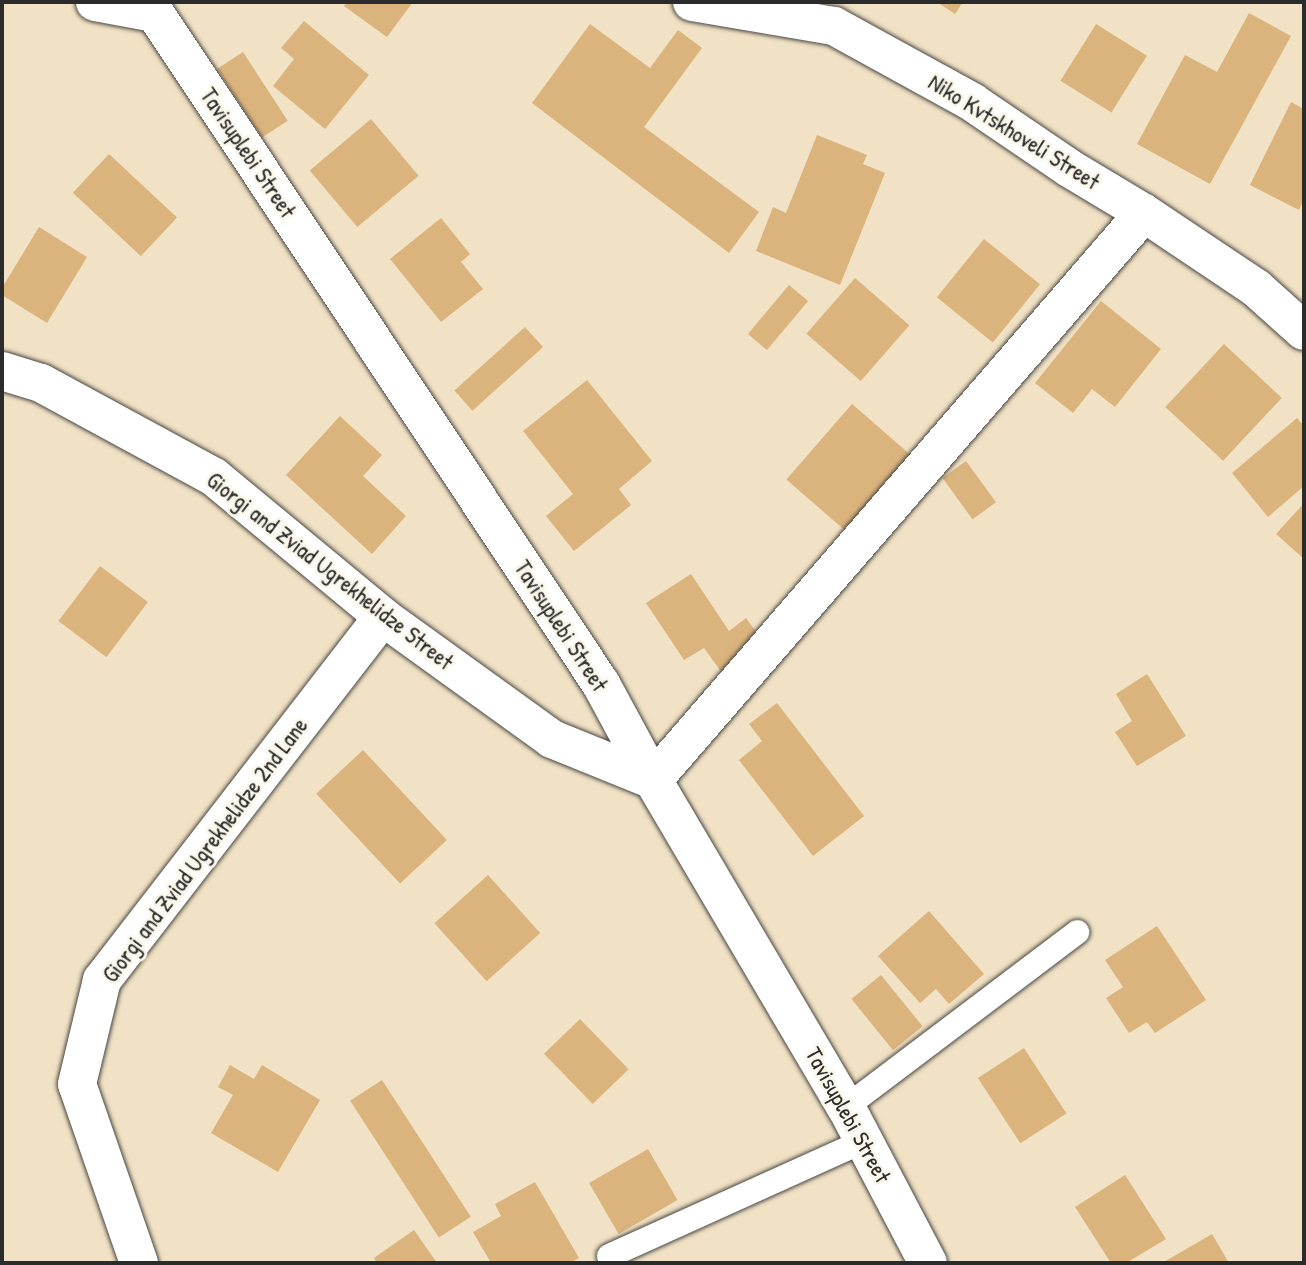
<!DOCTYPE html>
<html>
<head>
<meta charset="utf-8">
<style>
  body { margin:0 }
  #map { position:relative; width:1306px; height:1265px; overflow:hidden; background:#f1e2c5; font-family:"Patrick Hand",sans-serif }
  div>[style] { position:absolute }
  .building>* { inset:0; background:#dbb37d; transform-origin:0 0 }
  .roads { filter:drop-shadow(0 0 2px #494642) drop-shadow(0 0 2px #494642) }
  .service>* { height:24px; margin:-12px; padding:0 12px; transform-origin:12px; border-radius:12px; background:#fff }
  .minor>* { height:38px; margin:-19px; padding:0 19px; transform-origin:19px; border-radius:19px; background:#fff }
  span { translate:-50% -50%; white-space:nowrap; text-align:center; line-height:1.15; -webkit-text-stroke:6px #fbf7ec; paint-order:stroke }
  .street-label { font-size:23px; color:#2b2b2b }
  .frame { position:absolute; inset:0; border:4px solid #2b2b2b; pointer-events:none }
</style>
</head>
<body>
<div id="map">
  <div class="building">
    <i style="clip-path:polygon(347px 2px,413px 2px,387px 37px,344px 6px)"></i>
    <i style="clip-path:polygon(937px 2px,963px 2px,955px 14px)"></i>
    <i style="clip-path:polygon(1249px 13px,1291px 36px,1210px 184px,1137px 144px,1185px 55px,1217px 72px)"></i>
    <i style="clip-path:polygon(304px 21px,369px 75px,325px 129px,273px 86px,294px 59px,281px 48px)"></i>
    <i style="clip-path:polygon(590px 24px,650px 68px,678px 30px,702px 48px,644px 127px,759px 212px,729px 253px,532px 103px)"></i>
    <i style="left:1096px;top:24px;width:60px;height:67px;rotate:32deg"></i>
    <i style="left:243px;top:52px;width:82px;height:31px;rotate:57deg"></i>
    <i style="clip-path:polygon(1291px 102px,1304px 109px,1304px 199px,1299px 210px,1250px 185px)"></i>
    <i style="left:371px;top:119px;width:74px;height:80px;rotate:50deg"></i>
    <i style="clip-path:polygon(817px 135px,867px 155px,863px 164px,885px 173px,840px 285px,756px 251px,773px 207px,786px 213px)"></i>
    <i style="left:109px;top:154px;width:93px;height:53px;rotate:43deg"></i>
    <i style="clip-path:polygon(441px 218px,470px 254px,461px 262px,483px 289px,441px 322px,390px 259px)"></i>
    <i style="clip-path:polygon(39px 227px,87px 257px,47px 323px,2px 295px,2px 288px)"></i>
    <i style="left:984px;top:239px;width:72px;height:75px;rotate:39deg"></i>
    <i style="left:855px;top:278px;width:72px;height:74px;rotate:41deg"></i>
    <i style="left:789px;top:285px;width:25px;height:64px;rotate:40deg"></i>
    <i style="clip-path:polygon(1101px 301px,1161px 349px,1115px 407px,1092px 389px,1073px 413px,1035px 383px)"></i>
    <i style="left:525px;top:327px;width:27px;height:95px;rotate:48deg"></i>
    <i style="left:1224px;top:344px;width:79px;height:86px;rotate:43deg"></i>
    <i style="clip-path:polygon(587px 380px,652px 461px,619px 489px,631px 505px,574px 551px,546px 516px,573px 494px,523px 431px)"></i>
    <i style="left:852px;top:404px;width:90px;height:100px;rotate:41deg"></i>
    <i style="clip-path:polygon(340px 416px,382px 455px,363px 476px,406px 516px,372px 554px,286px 475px)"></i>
    <i style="clip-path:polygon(1297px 418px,1304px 426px,1304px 486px,1268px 517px,1232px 473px)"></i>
    <i style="left:966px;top:461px;width:51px;height:29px;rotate:54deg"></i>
    <i style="clip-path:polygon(1304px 503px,1304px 559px,1276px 534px)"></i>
    <i style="left:100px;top:566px;width:60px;height:69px;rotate:37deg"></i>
    <i style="clip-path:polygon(691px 574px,729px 631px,746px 618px,767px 647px,725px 677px,704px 648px,684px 660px,646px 603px)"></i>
    <i style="clip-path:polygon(1147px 674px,1186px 736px,1137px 766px,1115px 732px,1132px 721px,1116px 694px)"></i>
    <i style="clip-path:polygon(777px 703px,864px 816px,813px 856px,739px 760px,762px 741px,749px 724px)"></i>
    <i style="left:363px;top:750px;width:123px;height:64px;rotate:47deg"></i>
    <i style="left:488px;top:875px;width:78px;height:72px;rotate:48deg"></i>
    <i style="clip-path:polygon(929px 911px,984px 974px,949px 1004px,936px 989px,920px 1003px,878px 956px)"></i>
    <i style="clip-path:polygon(1157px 926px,1206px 1000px,1155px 1033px,1147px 1022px,1129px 1033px,1106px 998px,1123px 987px,1105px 960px)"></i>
    <i style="left:881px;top:975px;width:66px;height:38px;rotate:51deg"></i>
    <i style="left:580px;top:1019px;width:70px;height:50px;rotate:46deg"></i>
    <i style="left:1024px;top:1048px;width:78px;height:55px;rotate:57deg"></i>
    <i style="clip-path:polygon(230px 1065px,254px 1079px,262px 1065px,320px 1100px,278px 1172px,211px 1133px,233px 1095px,218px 1087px)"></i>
    <i style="left:382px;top:1080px;width:163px;height:38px;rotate:57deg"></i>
    <i style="left:648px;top:1149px;width:59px;height:68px;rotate:60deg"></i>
    <i style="clip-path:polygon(1125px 1175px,1166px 1239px,1126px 1263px,1111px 1263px,1075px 1207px)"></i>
    <i style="clip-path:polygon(535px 1182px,579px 1258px,570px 1263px,491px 1263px,473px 1232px,501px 1216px,495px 1204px)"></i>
    <i style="clip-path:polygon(414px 1230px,437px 1263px,377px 1263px,374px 1258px)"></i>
    <i style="clip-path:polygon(1212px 1234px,1229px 1263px,1162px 1263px)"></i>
  </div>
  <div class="roads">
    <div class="service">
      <i style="left:846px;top:1107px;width:290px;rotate:-37.1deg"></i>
      <i style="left:609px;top:1256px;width:280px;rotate:-24.3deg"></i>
    </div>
    <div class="minor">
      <i style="left:95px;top:2px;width:61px;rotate:10.4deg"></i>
      <i style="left:155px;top:13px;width:806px;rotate:56.39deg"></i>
      <i style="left:601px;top:684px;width:109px;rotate:61.6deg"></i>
      <i style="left:653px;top:780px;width:380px;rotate:59.5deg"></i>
      <i style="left:846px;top:1107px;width:176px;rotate:62.3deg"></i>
      <i style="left:692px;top:2px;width:144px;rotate:9.6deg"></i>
      <i style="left:834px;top:26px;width:158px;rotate:28.8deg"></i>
      <i style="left:972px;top:102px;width:117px;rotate:34.2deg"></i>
      <i style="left:1069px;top:168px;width:87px;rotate:31deg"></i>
      <i style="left:1144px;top:213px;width:135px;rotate:33.8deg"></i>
      <i style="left:1256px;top:288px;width:64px;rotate:41.9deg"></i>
      <i style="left:2px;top:371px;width:41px;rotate:17.1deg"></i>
      <i style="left:41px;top:383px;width:197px;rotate:28.5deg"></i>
      <i style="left:214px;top:477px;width:219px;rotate:39.6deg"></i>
      <i style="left:383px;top:617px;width:208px;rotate:35.8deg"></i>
      <i style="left:552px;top:739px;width:109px;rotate:22.1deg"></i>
      <i style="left:653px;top:780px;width:750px;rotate:-49.11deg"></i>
      <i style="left:139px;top:1263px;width:189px;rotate:-109.1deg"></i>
      <i style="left:77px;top:1084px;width:107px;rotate:-76.5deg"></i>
      <i style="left:102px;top:980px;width:459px;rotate:-52.3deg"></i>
    </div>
  </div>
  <div class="street-label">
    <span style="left:1014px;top:132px;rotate:32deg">Niko Kvtskhoveli Street</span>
    <span style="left:248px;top:153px;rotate:56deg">Tavisuplebi Street</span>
    <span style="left:330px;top:571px;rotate:38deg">Giorgi and Zviad Ugrekhelidze Street</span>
    <span style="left:561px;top:626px;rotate:57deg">Tavisuplebi Street</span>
    <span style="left:205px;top:850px;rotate:-53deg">Giorgi and Zviad Ugrekhelidze 2nd Lane</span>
    <span style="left:848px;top:1115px;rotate:61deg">Tavisuplebi Street</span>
  </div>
  <div class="frame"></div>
</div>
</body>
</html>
